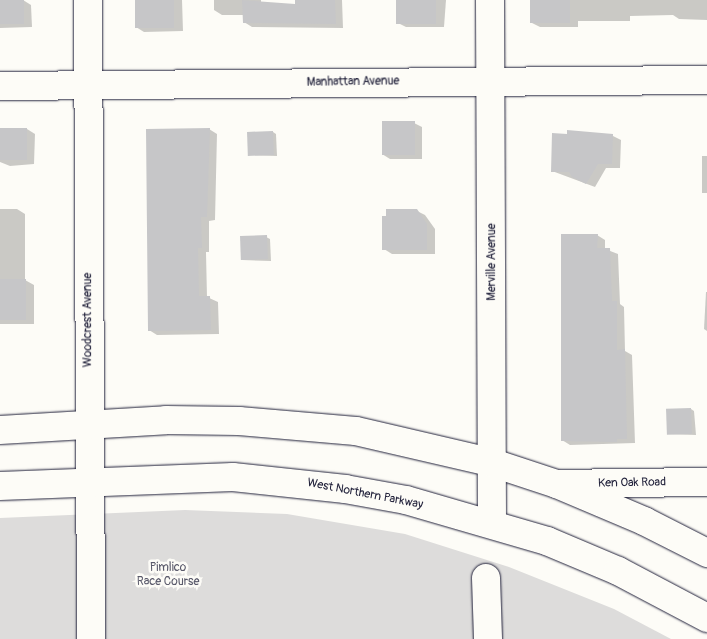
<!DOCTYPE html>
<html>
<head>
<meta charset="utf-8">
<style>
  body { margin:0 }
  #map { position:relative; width:707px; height:639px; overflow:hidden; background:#fdfcf7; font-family:Pangolin,sans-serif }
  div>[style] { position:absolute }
  .green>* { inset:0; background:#dddcdb }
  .shadow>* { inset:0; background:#0003; transform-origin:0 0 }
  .building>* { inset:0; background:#c6c6c8; transform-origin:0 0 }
  .roads { filter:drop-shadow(0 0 1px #22223b) drop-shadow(0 0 1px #22223b) }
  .minor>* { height:28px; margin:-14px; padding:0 14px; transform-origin:14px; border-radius:14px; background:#fdfcf7 }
  .primary>* { height:28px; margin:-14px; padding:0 14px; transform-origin:14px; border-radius:14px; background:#fdfcf7 }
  span { translate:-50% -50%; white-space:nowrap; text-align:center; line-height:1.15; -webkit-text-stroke:5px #fdfcf7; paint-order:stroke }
  .street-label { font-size:12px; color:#22223b }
  .park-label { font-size:12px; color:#5a5a6b }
</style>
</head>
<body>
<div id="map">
  <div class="green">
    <i style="clip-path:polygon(185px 510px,287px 514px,405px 534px,509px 567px,614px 609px,671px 639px,0 639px,0 518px)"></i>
  </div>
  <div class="shadow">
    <i style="clip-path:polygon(0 0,23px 0,31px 5px,32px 27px,0 28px)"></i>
    <i style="clip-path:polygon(136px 0,182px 0,183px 31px,144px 32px,136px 27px)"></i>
    <i style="clip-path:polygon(214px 0,261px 0,261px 3px,296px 5px,297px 0,342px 0,343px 28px,252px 27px,244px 22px,244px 15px,222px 15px,214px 10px)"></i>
    <i style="clip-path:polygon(397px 0,446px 0,444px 27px,406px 27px,398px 23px)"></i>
    <i style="clip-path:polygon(531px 0,707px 0,707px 20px,679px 19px,673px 15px,630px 16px,630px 21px,578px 21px,578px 27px,540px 27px,532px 23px)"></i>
    <i style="clip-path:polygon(414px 123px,422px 127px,422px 159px,390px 159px,382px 154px)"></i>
    <i style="clip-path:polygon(0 129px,27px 129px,35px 134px,34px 164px,10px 166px,0 162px)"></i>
    <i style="clip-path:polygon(209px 129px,217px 134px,215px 220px,209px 221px,209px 252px,206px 252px,207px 297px,218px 302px,219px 334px,157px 335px,149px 330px)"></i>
    <i style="clip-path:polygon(273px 132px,276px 134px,277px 156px,249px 155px)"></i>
    <i style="clip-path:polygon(613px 136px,621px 140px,620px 168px,606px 168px,595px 187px,552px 171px)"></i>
    <i style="left:702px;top:156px;width:5px;height:37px"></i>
    <i style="clip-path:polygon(0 209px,17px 209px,25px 214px,25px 280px,34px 285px,34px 324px,0 324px)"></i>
    <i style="clip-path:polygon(417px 211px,425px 215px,435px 229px,435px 254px,392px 254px,384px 249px)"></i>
    <i style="clip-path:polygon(597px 235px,605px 240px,605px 249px,618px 254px,620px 304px,624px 307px,625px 351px,632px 355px,635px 443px,570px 445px,562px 440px)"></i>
    <i style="clip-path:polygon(266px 237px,270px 239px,271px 261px,242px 260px)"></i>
    <i style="clip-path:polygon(706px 292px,707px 292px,707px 331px,704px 329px)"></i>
    <i style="clip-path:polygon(691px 409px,694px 411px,696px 435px,668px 434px)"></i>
  </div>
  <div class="building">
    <i style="left:0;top:0;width:24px;height:24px"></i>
    <i style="left:135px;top:0;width:39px;height:28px"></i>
    <i style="clip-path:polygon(242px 0,295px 4px,295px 0,335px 0,336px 24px,243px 23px)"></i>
    <i style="left:396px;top:0;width:40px;height:24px"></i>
    <i style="left:530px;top:0;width:40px;height:23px"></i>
    <i style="left:382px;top:121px;width:33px;height:34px"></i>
    <i style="left:0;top:128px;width:27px;height:32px"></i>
    <i style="clip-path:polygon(210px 128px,207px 217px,201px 217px,202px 248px,198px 248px,199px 296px,210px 296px,211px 330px,148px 331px,146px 129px)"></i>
    <i style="clip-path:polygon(567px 130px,613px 134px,612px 164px,598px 164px,586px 184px,572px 177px,569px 172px,551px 172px,552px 133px,567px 134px)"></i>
    <i style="left:273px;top:131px;width:24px;height:26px;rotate:88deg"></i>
    <i style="clip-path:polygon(386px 209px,417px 209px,427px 224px,427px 250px,382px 250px,382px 216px,386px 216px)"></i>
    <i style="clip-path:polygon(561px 234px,598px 234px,597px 248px,610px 248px,612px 301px,617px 301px,617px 350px,625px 349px,627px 439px,617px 439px,617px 442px,561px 441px)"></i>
    <i style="left:267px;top:235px;width:24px;height:27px;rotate:88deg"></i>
    <i style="left:0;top:279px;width:26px;height:41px"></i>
    <i style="left:691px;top:408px;width:26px;height:25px;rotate:88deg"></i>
  </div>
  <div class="roads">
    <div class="minor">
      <i style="left:88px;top:0;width:639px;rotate:89.73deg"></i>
      <i style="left:490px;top:0;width:524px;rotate:89.78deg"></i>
      <i style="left:0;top:86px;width:707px;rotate:-0.49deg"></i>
      <i style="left:557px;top:484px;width:150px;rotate:-0.8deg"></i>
      <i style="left:486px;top:578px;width:61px;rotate:88.1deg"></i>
    </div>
    <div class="primary">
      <i style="left:0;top:430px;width:166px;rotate:-3.4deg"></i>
      <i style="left:166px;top:420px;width:73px;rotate:0.8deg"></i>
      <i style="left:239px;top:421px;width:117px;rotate:4.9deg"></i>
      <i style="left:356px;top:431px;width:141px;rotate:13.1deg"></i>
      <i style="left:493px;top:463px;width:67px;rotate:18.2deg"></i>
      <i style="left:557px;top:484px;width:95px;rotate:23deg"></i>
      <i style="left:644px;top:521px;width:71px;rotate:26.9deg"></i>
      <i style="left:0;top:486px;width:233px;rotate:-2.2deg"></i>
      <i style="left:233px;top:477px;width:113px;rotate:6.1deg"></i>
      <i style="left:345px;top:489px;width:62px;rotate:10.2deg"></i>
      <i style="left:406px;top:500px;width:147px;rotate:16.2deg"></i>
      <i style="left:547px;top:541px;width:77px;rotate:22.9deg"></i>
      <i style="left:618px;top:571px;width:101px;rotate:27.8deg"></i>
    </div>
  </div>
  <div class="street-label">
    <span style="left:353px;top:82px;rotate:-1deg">Manhattan Avenue</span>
    <span style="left:492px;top:262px;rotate:-90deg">Merville Avenue</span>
    <span style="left:88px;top:320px;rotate:-90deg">Woodcrest Avenue</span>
    <span style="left:632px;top:483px;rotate:-1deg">Ken Oak Road</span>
    <span style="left:365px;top:494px;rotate:11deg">West Northern Parkway</span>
  </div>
  <div class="park-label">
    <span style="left:168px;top:575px">Pimlico<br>Race Course</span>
  </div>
</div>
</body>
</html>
